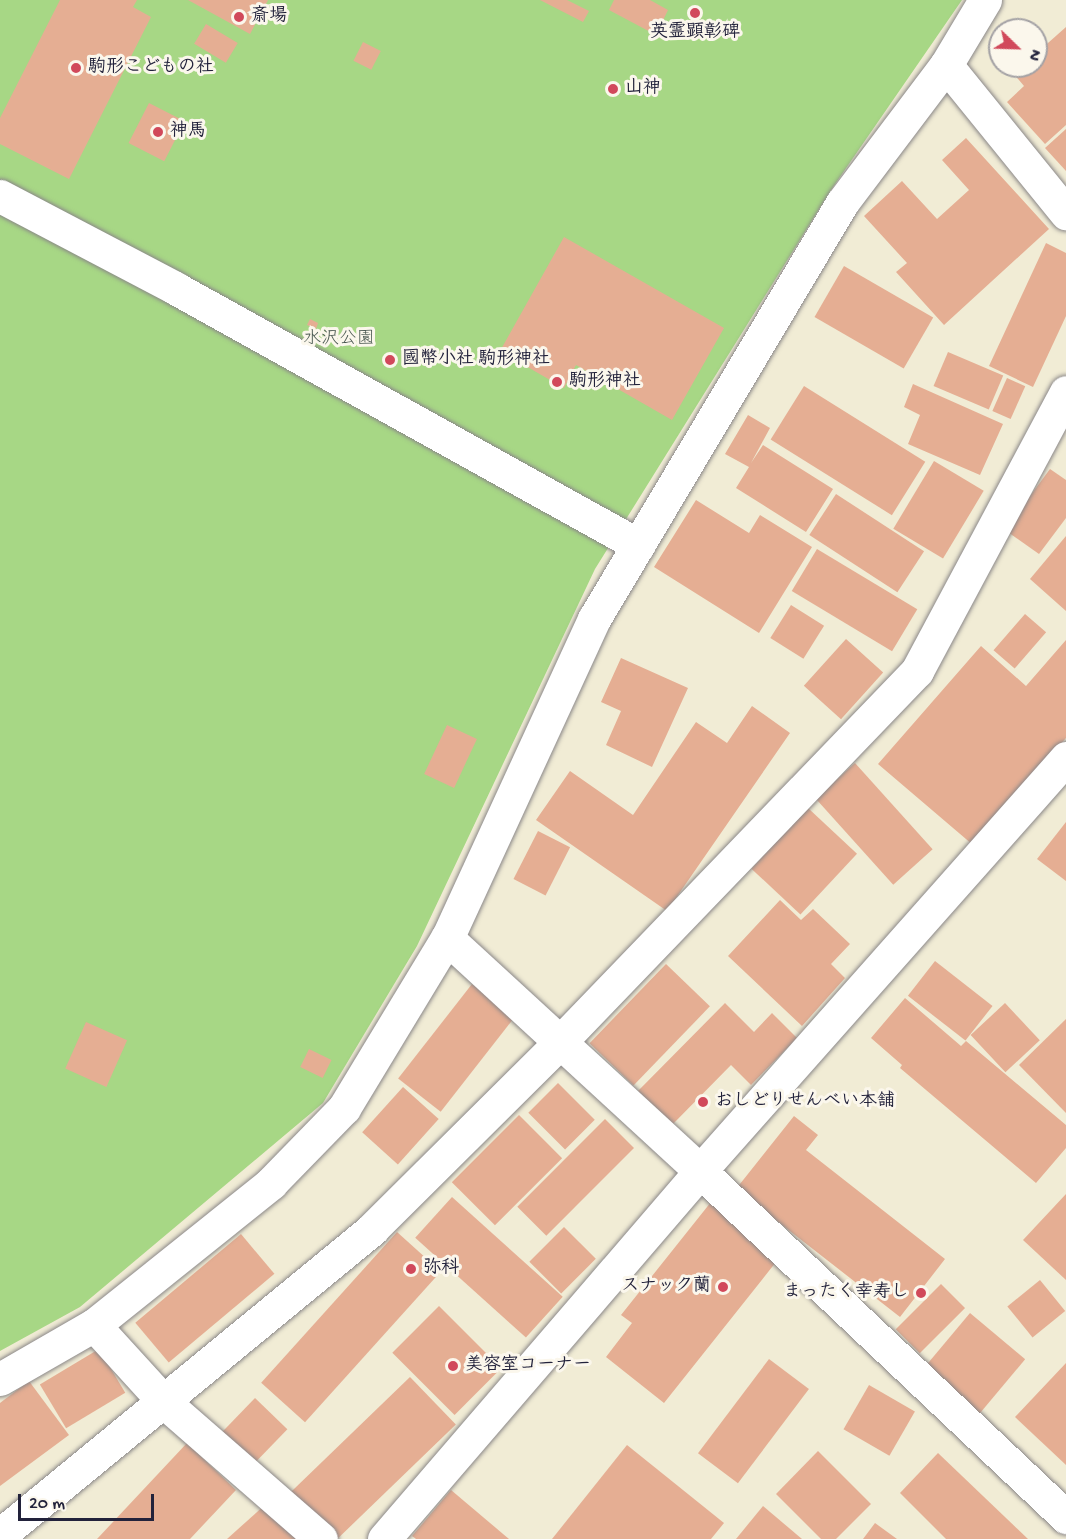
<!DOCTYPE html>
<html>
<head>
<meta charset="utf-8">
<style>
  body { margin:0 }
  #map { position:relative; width:1066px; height:1539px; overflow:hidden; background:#f1ecd5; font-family:"Gochi Hand","Klee One",sans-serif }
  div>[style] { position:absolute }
  .green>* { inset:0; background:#a7d785 }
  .building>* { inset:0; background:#e5ae93; transform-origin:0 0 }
  .roads { filter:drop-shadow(0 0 2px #8a8788) drop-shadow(0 0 2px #8a8788) }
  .minor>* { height:33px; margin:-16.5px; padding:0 16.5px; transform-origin:16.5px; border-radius:16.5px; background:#fff }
  .dots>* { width:16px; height:16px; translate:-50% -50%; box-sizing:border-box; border:3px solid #fbf7ec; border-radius:50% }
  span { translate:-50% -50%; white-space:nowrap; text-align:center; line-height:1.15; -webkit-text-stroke:6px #fbf7ec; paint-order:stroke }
  .poi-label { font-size:18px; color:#22223b; font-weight:700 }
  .left { translate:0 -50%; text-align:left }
  .right { translate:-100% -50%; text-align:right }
  .park-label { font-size:18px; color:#4a5851 }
  .north { position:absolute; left:988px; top:18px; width:60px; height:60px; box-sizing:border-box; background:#fbf7ec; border:2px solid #a4a2a5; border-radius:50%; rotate:113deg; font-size:16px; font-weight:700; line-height:24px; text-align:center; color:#22223b }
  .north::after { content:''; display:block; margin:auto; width:21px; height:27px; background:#d1495b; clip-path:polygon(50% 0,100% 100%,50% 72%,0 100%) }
  .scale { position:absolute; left:18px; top:1494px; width:136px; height:27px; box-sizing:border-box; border:3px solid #22223b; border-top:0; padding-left:8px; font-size:18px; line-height:21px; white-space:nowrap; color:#22223b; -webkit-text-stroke:4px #fbf7ec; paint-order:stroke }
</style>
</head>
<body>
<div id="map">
  <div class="green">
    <i style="clip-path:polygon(0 0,962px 0,831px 190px,595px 569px,417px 946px,323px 1103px,80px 1307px,0 1351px)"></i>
  </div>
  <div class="building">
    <i style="clip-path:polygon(60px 0,137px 0,133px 7px,151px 17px,69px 179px,0 144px,0 118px)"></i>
    <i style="clip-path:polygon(188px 0,268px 0,250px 34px)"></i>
    <i style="clip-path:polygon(540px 0,567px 0,589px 11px,583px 22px)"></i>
    <i style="clip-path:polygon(614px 0,650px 0,668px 10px,656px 35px,609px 10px)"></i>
    <i style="left:206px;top:24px;width:37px;height:23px;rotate:31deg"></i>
    <i style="clip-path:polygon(1066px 27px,1066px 125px,1045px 144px,1007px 102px,1024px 86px,1007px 66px,1036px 66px,1036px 48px,1039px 51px)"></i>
    <i style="left:363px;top:42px;width:20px;height:21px;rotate:27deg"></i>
    <i style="clip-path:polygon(1000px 45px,1000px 58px,993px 51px)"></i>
    <i style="left:149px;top:103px;width:40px;height:45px;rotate:27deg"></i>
    <i style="clip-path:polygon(1066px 129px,1066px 171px,1045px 148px)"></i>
    <i style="clip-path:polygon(966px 138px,1049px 229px,944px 325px,896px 272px,907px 263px,864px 216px,902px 181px,937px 219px,969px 190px,942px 160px)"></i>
    <i style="clip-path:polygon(564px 237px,724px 328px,672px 420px,576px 365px,564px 388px,500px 351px)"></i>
    <i style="clip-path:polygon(1046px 243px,1066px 253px,1066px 316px,1033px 387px,989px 366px)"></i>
    <i style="left:844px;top:266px;width:103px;height:59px;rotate:30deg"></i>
    <i style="clip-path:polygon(310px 319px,318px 323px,316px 329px,307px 325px)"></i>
    <i style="left:948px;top:352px;width:60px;height:37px;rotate:23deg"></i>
    <i style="left:1007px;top:378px;width:20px;height:36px;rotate:24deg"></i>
    <i style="clip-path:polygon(913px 384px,1003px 424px,980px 475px,908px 444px,920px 415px,904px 407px)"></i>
    <i style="left:804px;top:386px;width:143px;height:63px;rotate:32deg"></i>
    <i style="clip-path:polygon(748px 415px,770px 428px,751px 463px,763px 445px,833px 489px,806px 532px,736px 488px,749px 467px,725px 454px)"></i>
    <i style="left:934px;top:461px;width:58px;height:79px;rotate:31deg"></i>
    <i style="clip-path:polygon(1050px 469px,1066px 480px,1066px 518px,1039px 554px,1005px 530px)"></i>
    <i style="left:836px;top:494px;width:105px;height:49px;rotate:33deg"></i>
    <i style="clip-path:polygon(696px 500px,749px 533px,760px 515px,812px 547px,759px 633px,654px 567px)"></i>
    <i style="clip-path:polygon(1066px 536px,1066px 611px,1030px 579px)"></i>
    <i style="left:817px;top:549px;width:117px;height:49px;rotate:31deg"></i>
    <i style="left:791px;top:605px;width:39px;height:39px;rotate:32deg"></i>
    <i style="left:1025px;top:614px;width:28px;height:48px;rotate:41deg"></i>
    <i style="left:846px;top:639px;width:50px;height:63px;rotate:42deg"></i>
    <i style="clip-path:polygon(1066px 640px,1066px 738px,973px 845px,878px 764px,981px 646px,1026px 686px)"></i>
    <i style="clip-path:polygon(621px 658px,688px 688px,652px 767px,606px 745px,621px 711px,601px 702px)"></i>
    <i style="clip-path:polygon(752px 706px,790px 733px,667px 911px,536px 820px,570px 771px,633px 815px,696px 722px,727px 743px)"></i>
    <i style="left:447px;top:725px;width:33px;height:54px;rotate:25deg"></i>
    <i style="left:855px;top:763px;width:116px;height:53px;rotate:48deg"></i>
    <i style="left:808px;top:808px;width:67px;height:83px;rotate:43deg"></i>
    <i style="clip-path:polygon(1066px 822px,1066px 881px,1037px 859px)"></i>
    <i style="left:538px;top:831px;width:36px;height:54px;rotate:27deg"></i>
    <i style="clip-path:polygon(780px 900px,801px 920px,813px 909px,850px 944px,831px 964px,845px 978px,802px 1026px,728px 956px)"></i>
    <i style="left:935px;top:961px;width:73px;height:44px;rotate:38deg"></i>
    <i style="left:666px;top:964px;width:61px;height:110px;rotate:44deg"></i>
    <i style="left:472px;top:984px;width:54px;height:120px;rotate:38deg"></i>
    <i style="clip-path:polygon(905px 998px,961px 1046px,966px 1041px,1066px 1125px,1066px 1148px,1036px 1183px,900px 1068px,902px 1065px,871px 1038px)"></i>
    <i style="clip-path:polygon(725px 1003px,754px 1032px,772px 1013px,797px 1038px,751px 1085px,731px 1065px,672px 1125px,638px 1091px)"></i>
    <i style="left:1005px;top:1003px;width:51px;height:47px;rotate:47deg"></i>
    <i style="clip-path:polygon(1066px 1019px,1066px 1113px,1019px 1065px)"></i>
    <i style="left:86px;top:1022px;width:45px;height:51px;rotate:24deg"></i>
    <i style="left:309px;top:1049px;width:25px;height:20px;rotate:26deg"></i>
    <i style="left:558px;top:1083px;width:52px;height:42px;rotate:45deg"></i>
    <i style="left:403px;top:1087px;width:48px;height:61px;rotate:42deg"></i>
    <i style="left:519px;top:1115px;width:61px;height:95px;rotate:45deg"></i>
    <i style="clip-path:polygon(794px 1116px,818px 1135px,806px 1150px,945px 1259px,900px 1317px,736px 1189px)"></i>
    <i style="left:605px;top:1119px;width:41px;height:124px;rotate:45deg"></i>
    <i style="clip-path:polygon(1066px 1194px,1066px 1280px,1023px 1240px)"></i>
    <i style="left:452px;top:1197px;width:149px;height:55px;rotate:42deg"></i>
    <i style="clip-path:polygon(711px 1202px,780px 1257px,664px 1403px,606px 1357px,632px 1323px,621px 1315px)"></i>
    <i style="left:564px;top:1227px;width:45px;height:49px;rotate:45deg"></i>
    <i style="left:397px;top:1232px;width:59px;height:203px;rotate:42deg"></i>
    <i style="left:241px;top:1234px;width:52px;height:138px;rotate:50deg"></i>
    <i style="left:1040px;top:1280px;width:40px;height:42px;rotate:51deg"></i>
    <i style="left:941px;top:1284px;width:34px;height:64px;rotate:45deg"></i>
    <i style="left:439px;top:1306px;width:88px;height:66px;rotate:45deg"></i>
    <i style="left:970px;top:1313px;width:72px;height:72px;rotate:40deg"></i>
    <i style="left:99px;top:1349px;width:51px;height:69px;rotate:59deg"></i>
    <i style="left:769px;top:1359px;width:50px;height:118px;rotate:37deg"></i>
    <i style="clip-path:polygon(1066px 1363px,1066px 1465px,1015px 1417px)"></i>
    <i style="left:410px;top:1377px;width:66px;height:167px;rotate:46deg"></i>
    <i style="clip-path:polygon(29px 1381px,69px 1435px,0 1486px,0 1403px)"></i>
    <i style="left:869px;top:1385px;width:53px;height:51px;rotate:30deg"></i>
    <i style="left:255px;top:1398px;width:45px;height:49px;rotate:44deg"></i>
    <i style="clip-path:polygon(187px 1443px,236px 1490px,190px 1539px,97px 1539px)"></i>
    <i style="clip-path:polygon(627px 1445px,724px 1523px,711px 1539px,552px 1539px)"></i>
    <i style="clip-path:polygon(818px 1451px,871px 1504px,836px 1539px,821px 1539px,776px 1494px)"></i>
    <i style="clip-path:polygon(938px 1453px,1028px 1539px,946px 1539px,900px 1493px)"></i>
    <i style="clip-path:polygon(451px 1490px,509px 1539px,416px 1539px,412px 1536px)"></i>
    <i style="clip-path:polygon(267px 1503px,299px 1539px,227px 1539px)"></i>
    <i style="clip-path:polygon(763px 1506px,802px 1539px,736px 1539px)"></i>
    <i style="clip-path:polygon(875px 1523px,897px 1539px,863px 1539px)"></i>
  </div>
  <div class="roads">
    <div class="minor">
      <i style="left:985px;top:0;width:76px;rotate:121deg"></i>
      <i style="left:946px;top:65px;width:173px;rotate:127deg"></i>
      <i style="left:842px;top:203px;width:484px;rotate:120.8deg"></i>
      <i style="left:594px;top:619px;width:351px;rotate:114.7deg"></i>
      <i style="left:447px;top:938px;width:344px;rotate:42.6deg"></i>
      <i style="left:700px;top:1171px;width:504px;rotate:43.39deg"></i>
      <i style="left:946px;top:65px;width:191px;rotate:51deg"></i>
      <i style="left:0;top:196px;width:198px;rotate:27.7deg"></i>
      <i style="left:175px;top:288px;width:530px;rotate:29.03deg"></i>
      <i style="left:94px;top:1325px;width:104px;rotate:47.7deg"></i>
      <i style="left:164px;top:1402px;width:208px;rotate:41.1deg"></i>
      <i style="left:0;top:1379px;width:108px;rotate:-29.9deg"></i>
      <i style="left:94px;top:1325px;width:227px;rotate:-38.7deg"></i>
      <i style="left:271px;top:1183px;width:105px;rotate:-45.8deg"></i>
      <i style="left:344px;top:1108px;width:199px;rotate:-58.8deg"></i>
      <i style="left:0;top:1535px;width:482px;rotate:-39.4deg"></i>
      <i style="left:372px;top:1229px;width:265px;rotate:-44.8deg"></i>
      <i style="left:560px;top:1042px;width:515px;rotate:-46.1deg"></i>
      <i style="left:917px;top:671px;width:316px;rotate:-61.9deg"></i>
      <i style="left:384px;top:1539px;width:485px;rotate:-49.3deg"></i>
      <i style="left:700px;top:1171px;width:552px;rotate:-48.45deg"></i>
    </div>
  </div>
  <div class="dots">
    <i style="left:695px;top:13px;background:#d1495b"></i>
    <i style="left:239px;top:17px;background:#d1495b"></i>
    <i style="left:76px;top:68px;background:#d1495b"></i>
    <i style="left:613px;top:89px;background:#d1495b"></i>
    <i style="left:158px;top:132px;background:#d1495b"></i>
    <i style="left:390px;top:360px;background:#d1495b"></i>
    <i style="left:557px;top:382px;background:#d1495b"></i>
    <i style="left:703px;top:1102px;background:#d1495b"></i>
    <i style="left:411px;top:1269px;background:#d1495b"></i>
    <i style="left:723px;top:1287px;background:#d1495b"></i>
    <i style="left:921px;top:1293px;background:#d1495b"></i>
    <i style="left:453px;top:1366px;background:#d1495b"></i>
  </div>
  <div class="poi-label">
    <span class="left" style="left:251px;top:17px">斎場</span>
    <span style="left:695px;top:33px">英霊顕彰碑</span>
    <span class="left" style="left:88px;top:68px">駒形こどもの社</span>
    <span class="left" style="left:625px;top:89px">山神</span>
    <span class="left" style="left:170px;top:132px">神馬</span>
    <span class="left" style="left:402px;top:360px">國幣小社 駒形神社</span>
    <span class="left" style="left:569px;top:382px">駒形神社</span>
    <span class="left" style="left:715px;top:1102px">おしどりせんべい本舗</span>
    <span class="left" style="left:423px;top:1269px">弥科</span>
    <span class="right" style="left:711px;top:1287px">スナック蘭</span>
    <span class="right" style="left:909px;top:1293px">まったく幸寿し</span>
    <span class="left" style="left:465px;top:1366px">美容室コーナー</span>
  </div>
  <div class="park-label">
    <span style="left:339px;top:340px">水沢公園</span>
  </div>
  <div class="north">N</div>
  <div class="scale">20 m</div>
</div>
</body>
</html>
